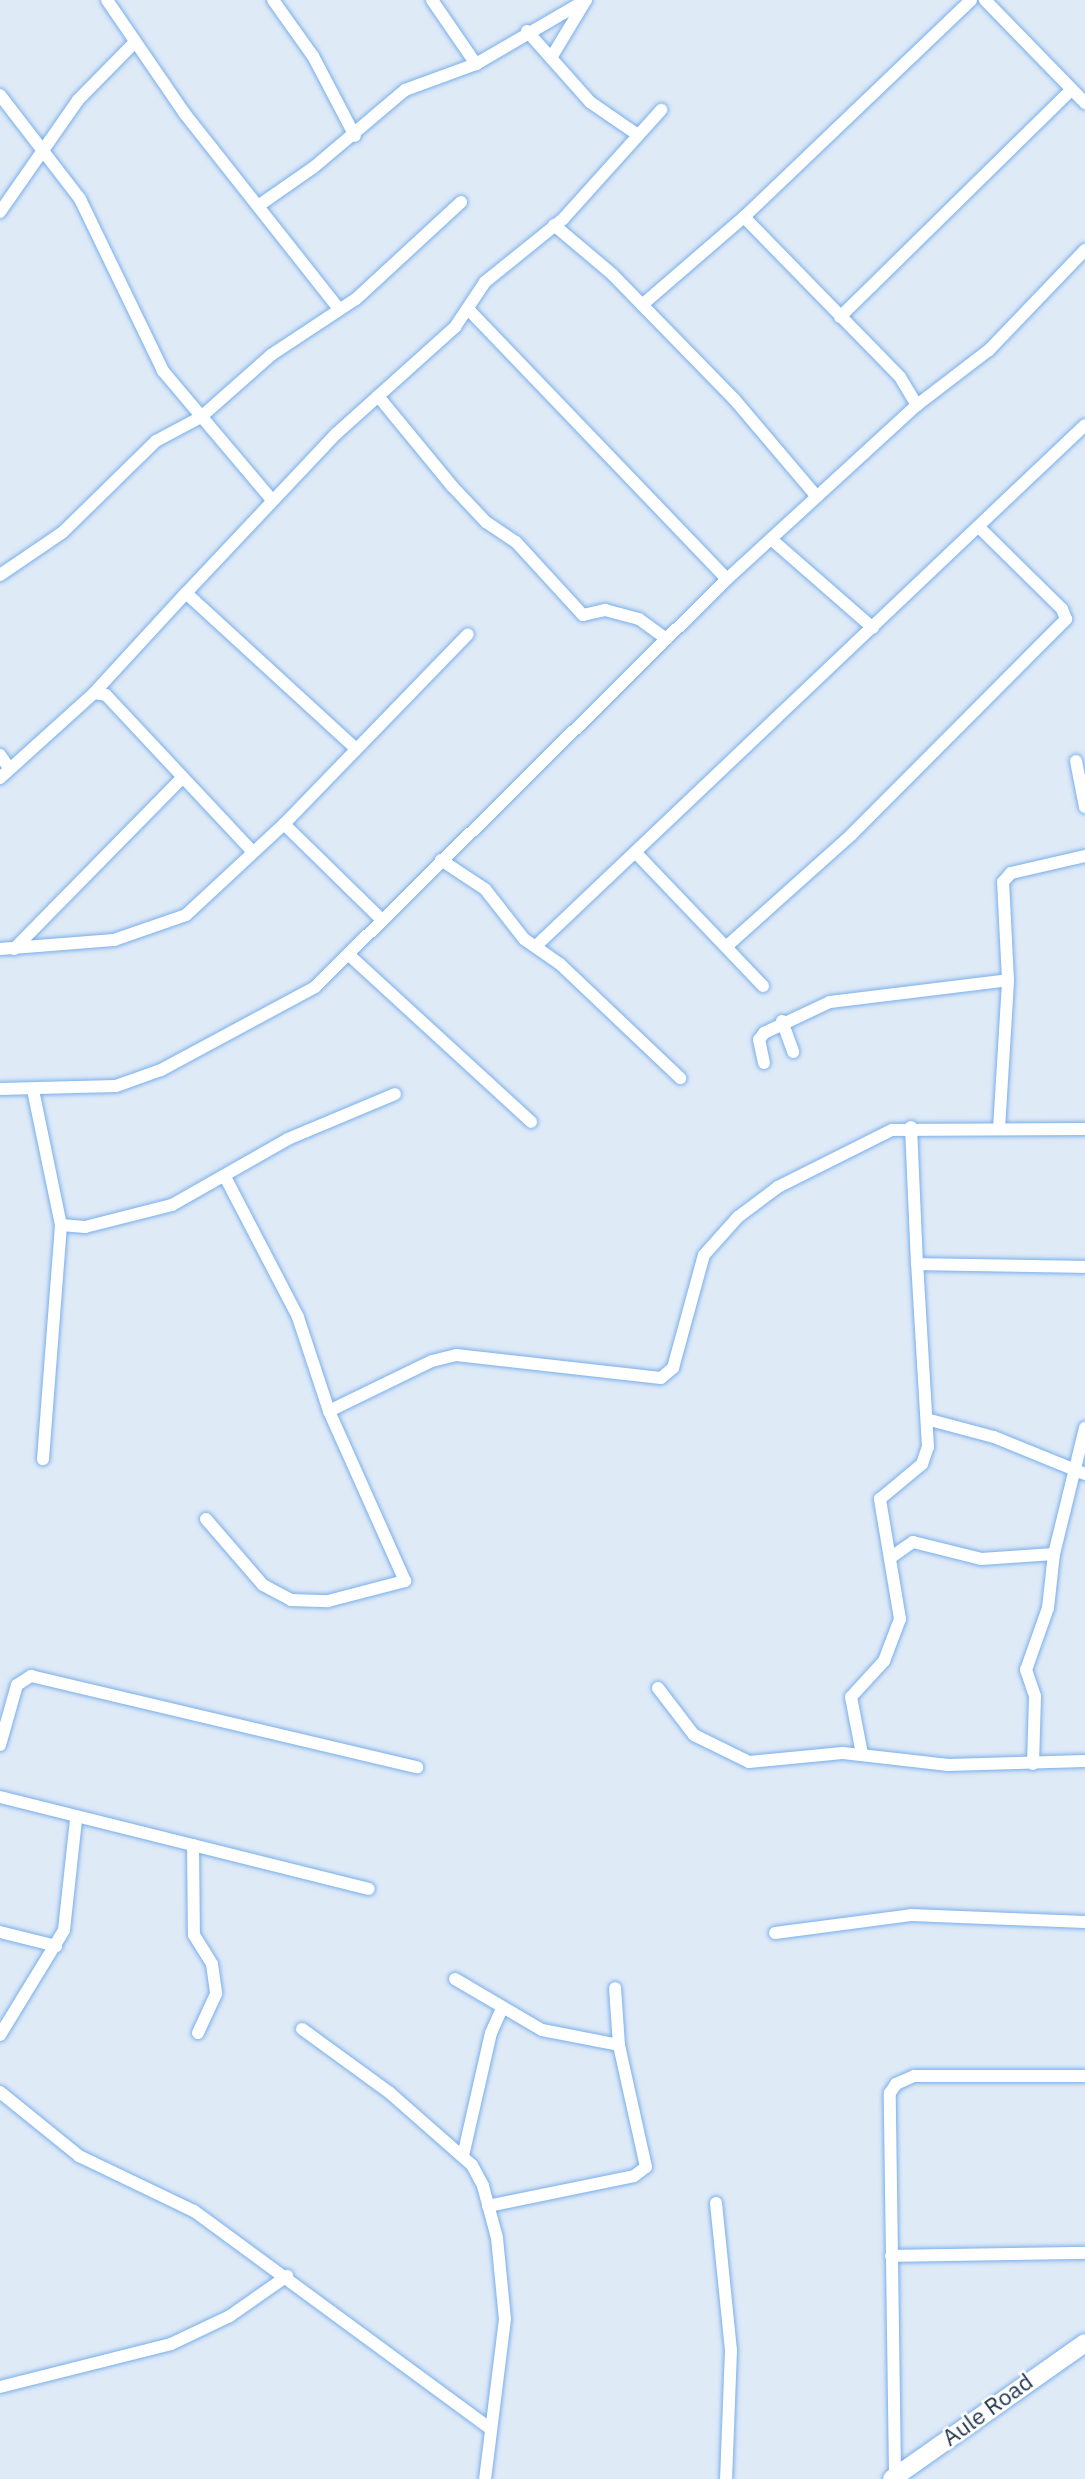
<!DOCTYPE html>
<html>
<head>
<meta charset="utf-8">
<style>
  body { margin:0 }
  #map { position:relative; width:1085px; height:2479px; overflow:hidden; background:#dfeaf7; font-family:"IBM Plex Sans",sans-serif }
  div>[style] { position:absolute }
  .roads { filter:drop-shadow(0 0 2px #79afea) drop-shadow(0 0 2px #79afea) }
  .street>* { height:12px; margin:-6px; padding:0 6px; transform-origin:6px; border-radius:6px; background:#fff }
  .secondary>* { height:18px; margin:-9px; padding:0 9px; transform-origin:9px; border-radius:9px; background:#fff }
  span { translate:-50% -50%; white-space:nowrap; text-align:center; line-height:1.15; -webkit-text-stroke:5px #fff; paint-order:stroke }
  .street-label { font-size:23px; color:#1d334b }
</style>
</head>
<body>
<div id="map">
  <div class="roads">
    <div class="street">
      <i style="left:107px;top:0;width:138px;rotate:55.6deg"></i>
      <i style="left:185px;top:114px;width:247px;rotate:51.7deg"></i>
      <i style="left:273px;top:0;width:69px;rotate:54.5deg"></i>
      <i style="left:313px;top:56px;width:90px;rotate:62.3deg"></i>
      <i style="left:432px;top:0;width:78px;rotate:55.5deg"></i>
      <i style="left:985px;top:0;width:144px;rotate:45.8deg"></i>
      <i style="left:527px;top:31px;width:95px;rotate:48.4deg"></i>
      <i style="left:590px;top:102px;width:58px;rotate:34.5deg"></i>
      <i style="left:551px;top:58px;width:68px;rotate:-58.9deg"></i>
      <i style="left:0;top:95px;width:131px;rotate:52.4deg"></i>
      <i style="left:80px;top:199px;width:191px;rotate:64.2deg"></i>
      <i style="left:163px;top:371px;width:167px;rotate:49.8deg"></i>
      <i style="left:258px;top:206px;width:68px;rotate:-34.9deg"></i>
      <i style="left:314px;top:167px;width:119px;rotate:-40.2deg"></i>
      <i style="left:405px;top:90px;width:76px;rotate:-20.1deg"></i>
      <i style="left:476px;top:64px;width:127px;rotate:-30.2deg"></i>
      <i style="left:0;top:212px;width:136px;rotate:-55.1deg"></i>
      <i style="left:78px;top:100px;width:81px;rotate:-45.5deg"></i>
      <i style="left:744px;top:217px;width:223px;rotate:45.7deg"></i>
      <i style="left:900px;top:377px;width:33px;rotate:59deg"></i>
      <i style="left:554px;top:225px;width:76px;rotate:40.2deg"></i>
      <i style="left:612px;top:274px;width:175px;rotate:45.7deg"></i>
      <i style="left:734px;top:399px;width:128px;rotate:49.7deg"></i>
      <i style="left:642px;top:305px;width:135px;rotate:-40.8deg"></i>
      <i style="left:744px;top:217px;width:314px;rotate:-43.7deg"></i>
      <i style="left:468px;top:309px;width:374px;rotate:46.2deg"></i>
      <i style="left:840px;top:317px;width:324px;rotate:-44.5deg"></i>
      <i style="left:378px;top:396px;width:117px;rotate:50.6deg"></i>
      <i style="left:452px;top:486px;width:50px;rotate:46.6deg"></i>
      <i style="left:486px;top:522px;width:36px;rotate:34deg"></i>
      <i style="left:516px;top:542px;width:99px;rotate:47.5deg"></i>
      <i style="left:583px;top:615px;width:23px;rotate:-13deg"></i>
      <i style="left:605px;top:610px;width:35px;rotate:15deg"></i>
      <i style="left:639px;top:619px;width:34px;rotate:36deg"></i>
      <i style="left:771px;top:539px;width:135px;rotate:41.1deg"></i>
      <i style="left:0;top:575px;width:76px;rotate:-34.3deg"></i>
      <i style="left:63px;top:532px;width:130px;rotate:-44.4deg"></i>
      <i style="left:156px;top:441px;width:51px;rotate:-28.1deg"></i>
      <i style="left:201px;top:417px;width:94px;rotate:-41.5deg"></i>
      <i style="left:271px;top:355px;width:102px;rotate:-33.4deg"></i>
      <i style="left:356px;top:299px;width:143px;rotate:-42.7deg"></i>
      <i style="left:186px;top:593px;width:220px;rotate:-46.7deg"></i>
      <i style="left:337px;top:433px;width:159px;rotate:-41.9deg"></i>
      <i style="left:455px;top:327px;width:54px;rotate:-56.3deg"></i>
      <i style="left:485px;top:282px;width:100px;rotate:-38.9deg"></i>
      <i style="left:563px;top:219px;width:147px;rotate:-48deg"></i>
      <i style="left:94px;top:693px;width:12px;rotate:9deg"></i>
      <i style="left:106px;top:695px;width:215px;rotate:46.9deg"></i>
      <i style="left:0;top:755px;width:16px;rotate:55deg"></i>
      <i style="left:1076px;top:761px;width:47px;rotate:78.9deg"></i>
      <i style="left:0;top:778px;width:127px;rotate:-42.1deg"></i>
      <i style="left:94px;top:693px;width:136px;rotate:-47.4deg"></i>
      <i style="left:186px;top:593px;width:231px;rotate:42.5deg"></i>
      <i style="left:284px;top:824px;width:137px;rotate:44.4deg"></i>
      <i style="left:636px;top:853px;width:184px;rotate:46.3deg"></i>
      <i style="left:441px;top:860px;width:53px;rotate:33.4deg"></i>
      <i style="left:485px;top:889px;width:63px;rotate:52deg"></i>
      <i style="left:524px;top:939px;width:44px;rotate:34.8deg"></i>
      <i style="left:560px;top:964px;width:166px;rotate:43.5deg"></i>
      <i style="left:537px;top:945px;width:755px;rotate:-43.5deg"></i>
      <i style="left:727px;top:946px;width:166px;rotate:-41.8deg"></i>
      <i style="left:851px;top:835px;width:305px;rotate:-45.1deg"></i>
      <i style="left:1066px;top:619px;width:11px;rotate:-112deg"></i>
      <i style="left:1062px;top:609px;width:115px;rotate:-135.4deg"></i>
      <i style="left:0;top:949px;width:114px;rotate:-4.5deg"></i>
      <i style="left:114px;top:940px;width:76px;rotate:-19.1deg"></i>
      <i style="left:186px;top:915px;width:134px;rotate:-42.9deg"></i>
      <i style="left:284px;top:824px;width:264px;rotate:-45.9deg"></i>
      <i style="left:14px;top:949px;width:238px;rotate:-45.5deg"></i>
      <i style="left:349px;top:955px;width:247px;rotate:42.5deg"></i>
      <i style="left:782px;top:1021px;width:33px;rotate:70deg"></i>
      <i style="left:764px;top:1063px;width:24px;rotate:-102deg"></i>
      <i style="left:759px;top:1040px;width:9px;rotate:-54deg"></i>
      <i style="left:764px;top:1033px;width:73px;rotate:-25.2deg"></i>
      <i style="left:830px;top:1002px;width:179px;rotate:-7deg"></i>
      <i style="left:0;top:1089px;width:116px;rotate:-1.5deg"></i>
      <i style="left:116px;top:1086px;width:48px;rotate:-19.6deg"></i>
      <i style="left:161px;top:1070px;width:175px;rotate:-28.3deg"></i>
      <i style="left:315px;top:987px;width:580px;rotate:-44.72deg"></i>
      <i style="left:727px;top:579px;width:258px;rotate:-42.5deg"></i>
      <i style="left:917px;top:405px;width:91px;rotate:-37.4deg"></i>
      <i style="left:989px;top:350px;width:139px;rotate:-46.2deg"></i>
      <i style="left:33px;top:1090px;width:138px;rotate:78.3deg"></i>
      <i style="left:61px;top:1225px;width:235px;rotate:94.4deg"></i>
      <i style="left:911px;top:1127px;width:137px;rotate:87.5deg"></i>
      <i style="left:917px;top:1264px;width:168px;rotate:1deg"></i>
      <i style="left:999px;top:1129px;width:149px;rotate:-86.5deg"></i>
      <i style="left:1008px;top:980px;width:98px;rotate:-92.9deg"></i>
      <i style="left:1003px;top:882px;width:12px;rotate:-48deg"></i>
      <i style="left:1011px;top:873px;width:76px;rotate:-12.9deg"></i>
      <i style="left:61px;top:1225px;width:24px;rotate:5deg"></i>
      <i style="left:85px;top:1227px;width:90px;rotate:-14.2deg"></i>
      <i style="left:172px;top:1205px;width:133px;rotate:-29.6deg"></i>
      <i style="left:288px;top:1139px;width:116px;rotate:-22.8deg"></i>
      <i style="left:329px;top:1411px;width:114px;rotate:-25.9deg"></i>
      <i style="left:432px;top:1361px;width:25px;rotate:-14deg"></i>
      <i style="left:456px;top:1355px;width:206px;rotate:6.4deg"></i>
      <i style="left:661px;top:1378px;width:16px;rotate:-40deg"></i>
      <i style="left:673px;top:1368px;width:117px;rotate:-74.7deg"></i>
      <i style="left:704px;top:1255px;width:51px;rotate:-48.2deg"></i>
      <i style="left:738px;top:1217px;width:50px;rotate:-36.9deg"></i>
      <i style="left:778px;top:1187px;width:127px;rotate:-26.6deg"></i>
      <i style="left:892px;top:1130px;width:193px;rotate:-0.3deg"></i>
      <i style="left:930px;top:1420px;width:66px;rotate:14.9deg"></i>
      <i style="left:994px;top:1437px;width:98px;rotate:22.1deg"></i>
      <i style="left:206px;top:1519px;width:87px;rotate:49.2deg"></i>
      <i style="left:263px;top:1585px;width:32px;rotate:28deg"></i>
      <i style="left:291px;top:1600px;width:37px;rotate:2deg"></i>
      <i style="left:328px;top:1601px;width:80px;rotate:-14.6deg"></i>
      <i style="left:405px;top:1581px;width:186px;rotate:-114.1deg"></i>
      <i style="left:329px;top:1411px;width:99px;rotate:-108.3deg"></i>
      <i style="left:298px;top:1317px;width:158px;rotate:-117.5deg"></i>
      <i style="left:890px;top:1558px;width:28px;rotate:-35deg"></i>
      <i style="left:913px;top:1542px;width:70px;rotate:14deg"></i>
      <i style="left:981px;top:1559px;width:73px;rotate:-3.9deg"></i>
      <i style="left:658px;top:1688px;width:59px;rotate:52.5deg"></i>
      <i style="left:694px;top:1735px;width:61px;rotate:26.1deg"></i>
      <i style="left:749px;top:1762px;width:94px;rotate:-5.5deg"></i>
      <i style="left:843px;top:1753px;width:106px;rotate:6.5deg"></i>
      <i style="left:948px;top:1765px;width:137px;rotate:-1.7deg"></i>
      <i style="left:0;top:1745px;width:62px;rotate:-74.2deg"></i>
      <i style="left:17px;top:1685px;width:17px;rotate:-33deg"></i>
      <i style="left:31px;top:1676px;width:397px;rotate:13.3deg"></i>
      <i style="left:862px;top:1754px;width:58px;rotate:-100.9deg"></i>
      <i style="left:851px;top:1697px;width:49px;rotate:-47.5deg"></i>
      <i style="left:884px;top:1661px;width:45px;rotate:-69.1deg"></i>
      <i style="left:900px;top:1619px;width:122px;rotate:-99.5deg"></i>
      <i style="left:880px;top:1499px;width:55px;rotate:-39.8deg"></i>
      <i style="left:922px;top:1464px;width:18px;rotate:-71deg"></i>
      <i style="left:928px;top:1447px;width:183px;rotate:-93.4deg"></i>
      <i style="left:1033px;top:1764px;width:68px;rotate:-88.3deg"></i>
      <i style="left:1035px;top:1696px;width:28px;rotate:-109deg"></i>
      <i style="left:1026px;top:1670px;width:66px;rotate:-70.5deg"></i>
      <i style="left:1048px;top:1608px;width:54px;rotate:-83.7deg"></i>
      <i style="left:1054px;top:1554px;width:130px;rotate:-76.2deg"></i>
      <i style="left:0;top:1797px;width:380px;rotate:14deg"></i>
      <i style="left:193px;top:1845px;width:90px;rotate:89.4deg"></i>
      <i style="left:194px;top:1935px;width:34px;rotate:58deg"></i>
      <i style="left:212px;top:1964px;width:30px;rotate:82deg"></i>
      <i style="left:216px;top:1994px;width:43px;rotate:114.8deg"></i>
      <i style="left:0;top:1932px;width:58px;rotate:14deg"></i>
      <i style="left:775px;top:1933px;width:137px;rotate:-7.5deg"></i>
      <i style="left:911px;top:1915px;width:174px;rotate:2.3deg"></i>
      <i style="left:455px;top:1979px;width:101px;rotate:30.4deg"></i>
      <i style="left:542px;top:2030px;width:78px;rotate:11deg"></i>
      <i style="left:302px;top:2029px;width:109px;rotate:36deg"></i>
      <i style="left:390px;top:2093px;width:109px;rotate:41.3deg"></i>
      <i style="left:472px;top:2165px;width:24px;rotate:62deg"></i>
      <i style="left:483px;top:2186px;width:54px;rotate:74.9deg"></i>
      <i style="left:497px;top:2238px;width:81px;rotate:84.4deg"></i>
      <i style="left:505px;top:2319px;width:161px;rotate:97.1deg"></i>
      <i style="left:0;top:2035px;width:123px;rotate:-58.6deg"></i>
      <i style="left:64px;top:1930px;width:111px;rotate:-83.8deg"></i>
      <i style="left:0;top:2092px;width:102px;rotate:39deg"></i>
      <i style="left:79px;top:2156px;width:127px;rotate:25.6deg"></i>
      <i style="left:194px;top:2211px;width:365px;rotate:36.3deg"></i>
      <i style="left:463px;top:2156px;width:126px;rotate:-77.2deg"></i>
      <i style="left:491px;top:2033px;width:27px;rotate:-66deg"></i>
      <i style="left:716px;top:2203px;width:148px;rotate:84.2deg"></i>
      <i style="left:731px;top:2350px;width:129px;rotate:92.2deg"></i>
      <i style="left:488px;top:2206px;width:149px;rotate:-11.6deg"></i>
      <i style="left:634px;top:2176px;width:15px;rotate:-37deg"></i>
      <i style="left:646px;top:2167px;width:125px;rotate:-102.5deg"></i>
      <i style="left:619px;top:2045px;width:57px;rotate:-94deg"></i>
      <i style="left:891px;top:2256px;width:194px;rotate:-0.9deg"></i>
      <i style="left:0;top:2387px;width:176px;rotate:-14.1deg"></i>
      <i style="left:171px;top:2344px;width:65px;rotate:-25.4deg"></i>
      <i style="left:230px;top:2316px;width:70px;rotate:-35.1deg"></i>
      <i style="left:895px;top:2474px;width:381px;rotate:-90.8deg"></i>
      <i style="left:890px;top:2093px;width:11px;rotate:-56deg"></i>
      <i style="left:896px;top:2084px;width:20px;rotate:-24deg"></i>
      <i style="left:914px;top:2076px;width:171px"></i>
    </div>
    <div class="secondary">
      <i style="left:892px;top:2479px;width:236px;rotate:-35.2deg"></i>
    </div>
  </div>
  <div class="street-label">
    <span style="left:987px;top:2409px;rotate:-36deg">Aule Road</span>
  </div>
</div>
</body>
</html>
